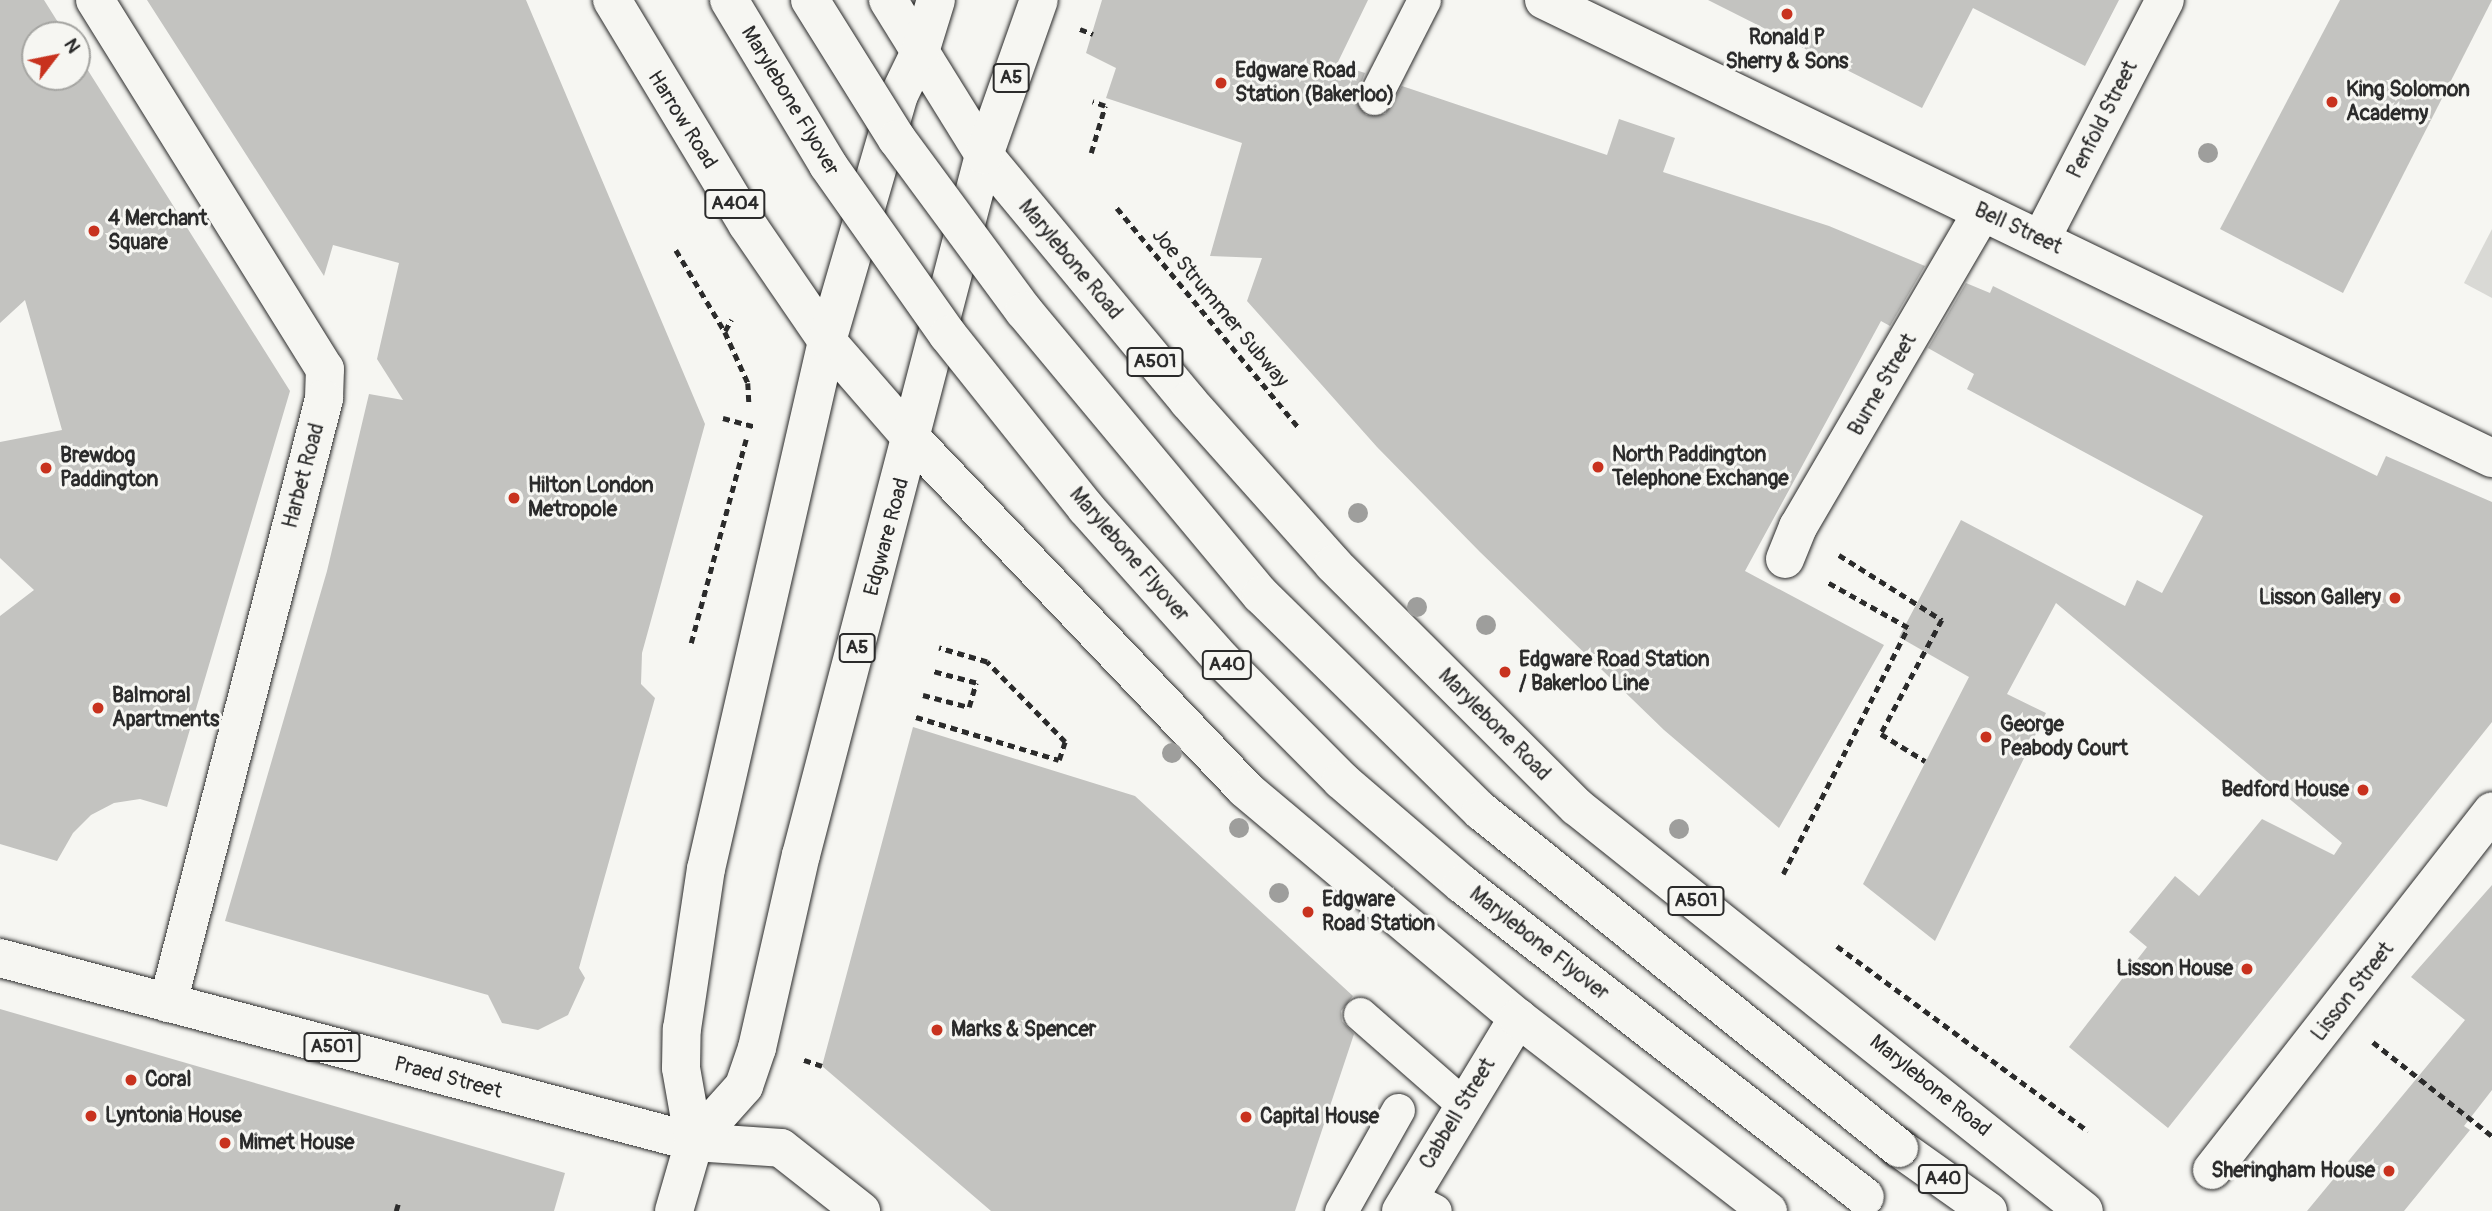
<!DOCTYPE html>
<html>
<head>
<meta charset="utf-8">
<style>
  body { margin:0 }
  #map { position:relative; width:2492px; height:1211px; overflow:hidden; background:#f6f6f2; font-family:Pangolin,sans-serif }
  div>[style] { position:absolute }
  .green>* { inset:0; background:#d9d9d5 }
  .building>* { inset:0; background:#c3c3c0 }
  .path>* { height:4.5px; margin-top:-2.25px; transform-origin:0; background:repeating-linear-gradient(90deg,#2b2b2b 0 7px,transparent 0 12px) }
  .roads { filter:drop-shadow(0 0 2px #2b2b2b) drop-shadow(0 0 2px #2b2b2b) }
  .lane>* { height:33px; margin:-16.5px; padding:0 16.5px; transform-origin:16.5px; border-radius:16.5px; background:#f6f6f2 }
  .street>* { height:38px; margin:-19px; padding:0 19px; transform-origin:19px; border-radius:19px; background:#f6f6f2 }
  .primary>* { height:38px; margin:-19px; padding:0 19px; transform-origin:19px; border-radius:19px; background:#f6f6f2 }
  .highway>* { height:38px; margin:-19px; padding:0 19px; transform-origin:19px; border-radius:19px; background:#f6f6f2 }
  .bridges { filter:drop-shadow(0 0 2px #2b2b2b) drop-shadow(0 0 2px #2b2b2b) }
  .highway-bridge>* { height:38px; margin:-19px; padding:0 19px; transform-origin:19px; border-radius:19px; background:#f6f6f2 }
  .trees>* { width:20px; height:20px; margin:-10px; border-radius:50%; background:#9e9e9c }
  .dots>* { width:19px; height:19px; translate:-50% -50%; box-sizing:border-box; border:4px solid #f6f6f2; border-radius:50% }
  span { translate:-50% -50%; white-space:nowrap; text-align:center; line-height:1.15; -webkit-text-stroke:6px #f6f6f2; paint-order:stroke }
  .shield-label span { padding:2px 5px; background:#f6f6f2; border:2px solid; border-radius:5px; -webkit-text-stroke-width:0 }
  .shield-label { font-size:19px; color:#2b2b2b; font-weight:700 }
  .poi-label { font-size:21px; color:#2b2b2b; font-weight:700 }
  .left { translate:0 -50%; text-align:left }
  .right { translate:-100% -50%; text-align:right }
  .street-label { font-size:21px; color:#2b2b2b }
  .north { position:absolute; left:21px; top:21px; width:70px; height:70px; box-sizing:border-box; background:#f6f6f2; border:2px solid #a5a5a2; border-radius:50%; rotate:58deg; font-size:19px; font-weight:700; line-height:28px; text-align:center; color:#2b2b2b }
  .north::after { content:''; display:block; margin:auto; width:24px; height:32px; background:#c8321e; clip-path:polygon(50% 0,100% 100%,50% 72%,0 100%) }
</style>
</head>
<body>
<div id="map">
  <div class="green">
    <i style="clip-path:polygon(2492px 229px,2492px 298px,2464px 283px)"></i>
  </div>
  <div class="building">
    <i style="clip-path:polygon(0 0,44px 0,66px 35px,35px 35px,35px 77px,77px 77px,77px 53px,290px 391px,167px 807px,140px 799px,114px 803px,91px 815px,73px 833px,57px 861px,0 844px,0 616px,34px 590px,0 558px,0 442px,62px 430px,25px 300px,0 323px)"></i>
    <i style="clip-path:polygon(147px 0,526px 0,705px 424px,642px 653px,641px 684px,655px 698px,579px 968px,585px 978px,568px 1015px,538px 1030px,502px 1023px,488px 995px,225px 921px,327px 571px,369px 394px,403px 400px,377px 359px,399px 263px,333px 245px,324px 276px)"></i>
    <i style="clip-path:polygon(1102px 0,1368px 0,1337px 64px,1365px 73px,1355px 98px,1366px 115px,1385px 114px,1402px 86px,1607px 155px,1619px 119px,1675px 138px,1663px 172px,1829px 226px,1925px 266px,1890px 326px,1881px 321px,1745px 571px,1884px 645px,1779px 828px,1664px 730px,1480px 552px,1377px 447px,1247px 301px,1262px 258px,1210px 256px,1242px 143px,1106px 98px,1116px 68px,1086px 53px)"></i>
    <i style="clip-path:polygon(1708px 0,2119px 0,2085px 66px,1973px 8px,1922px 108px)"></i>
    <i style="clip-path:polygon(2340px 0,2492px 0,2343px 293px,2220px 229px)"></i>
    <i style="clip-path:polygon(1966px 283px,1990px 293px,1993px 286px,2377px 476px,2386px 456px,2492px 502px,2492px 722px,2168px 1128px,2069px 1047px,2147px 947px,2129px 932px,2175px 876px,2199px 896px,2262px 819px,2334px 855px,2342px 843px,2056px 603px,2007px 694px,2046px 713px,1935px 941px,1863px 884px,1969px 677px,1899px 637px,1961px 520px,2125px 606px,2137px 580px,2162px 593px,2203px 516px,1967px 389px,1974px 374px,1928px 348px)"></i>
    <i style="clip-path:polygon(913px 727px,1135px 796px,1353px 996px,1341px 1011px,1342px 1021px,1354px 1034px,1295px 1211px,991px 1211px,822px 1066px)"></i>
    <i style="clip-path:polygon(2492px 885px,2492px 1090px,2464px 1126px,2470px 1130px,2404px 1211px,2307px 1211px,2465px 1020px,2411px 977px)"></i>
    <i style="clip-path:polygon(0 1009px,565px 1173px,554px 1211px,0 1211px)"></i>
  </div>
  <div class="path">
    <i style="left:1080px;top:29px;width:14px;rotate:21deg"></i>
    <i style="left:1091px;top:153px;width:49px;rotate:-73.4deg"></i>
    <i style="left:1105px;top:106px;width:13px;rotate:-162deg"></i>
    <i style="left:1117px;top:208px;width:286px;rotate:50.4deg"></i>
    <i style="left:676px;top:250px;width:96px;rotate:59.1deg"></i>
    <i style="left:725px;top:332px;width:56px;rotate:65.7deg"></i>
    <i style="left:748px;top:383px;width:20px;rotate:87deg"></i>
    <i style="left:725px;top:331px;width:13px;rotate:-61deg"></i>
    <i style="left:723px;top:418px;width:34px;rotate:15deg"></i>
    <i style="left:1839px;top:555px;width:122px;rotate:32.3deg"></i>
    <i style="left:1942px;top:620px;width:129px;rotate:118.2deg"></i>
    <i style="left:1881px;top:734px;width:52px;rotate:31.5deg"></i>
    <i style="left:691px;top:643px;width:211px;rotate:-74.9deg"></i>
    <i style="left:923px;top:695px;width:48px;rotate:14.6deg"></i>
    <i style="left:969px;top:707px;width:25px;rotate:-74deg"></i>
    <i style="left:976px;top:683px;width:47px;rotate:-165.1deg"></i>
    <i style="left:916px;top:717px;width:149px;rotate:16.7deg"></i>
    <i style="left:1059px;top:760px;width:19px;rotate:-72deg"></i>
    <i style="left:1065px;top:742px;width:112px;rotate:-134.3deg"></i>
    <i style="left:987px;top:662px;width:50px;rotate:-163.7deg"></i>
    <i style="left:1783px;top:874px;width:276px;rotate:-63.1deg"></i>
    <i style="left:1908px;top:628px;width:92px;rotate:-150.6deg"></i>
    <i style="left:1837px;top:946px;width:312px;rotate:36.4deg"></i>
    <i style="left:2373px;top:1042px;width:152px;rotate:38.3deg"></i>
    <i style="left:804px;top:1060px;width:19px;rotate:18deg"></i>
    <i style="left:396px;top:1211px;width:7px;rotate:-74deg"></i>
  </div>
  <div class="roads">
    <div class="lane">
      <i style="left:1374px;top:98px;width:110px;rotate:-63deg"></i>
      <i style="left:1360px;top:1014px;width:138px;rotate:41.2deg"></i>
      <i style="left:1408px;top:1197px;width:30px;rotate:27deg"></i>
      <i style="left:1341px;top:1211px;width:116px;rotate:-60.6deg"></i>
    </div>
    <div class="street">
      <i style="left:95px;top:0;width:435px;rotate:58.1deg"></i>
      <i style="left:325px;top:369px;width:30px;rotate:92deg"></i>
      <i style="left:324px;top:399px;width:624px;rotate:104.48deg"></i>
      <i style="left:1544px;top:0;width:1053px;rotate:25.79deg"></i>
      <i style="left:2041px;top:239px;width:269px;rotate:-62.6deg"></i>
      <i style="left:1785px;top:559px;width:35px;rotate:-68deg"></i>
      <i style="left:1798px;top:527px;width:365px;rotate:-59.7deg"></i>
      <i style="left:2212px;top:1170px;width:455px;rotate:-52deg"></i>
      <i style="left:1401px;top:1211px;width:226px;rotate:-58.8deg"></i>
    </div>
    <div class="primary">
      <i style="left:612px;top:0;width:262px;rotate:58.9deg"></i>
      <i style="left:747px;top:224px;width:142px;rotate:55.6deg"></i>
      <i style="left:888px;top:0;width:182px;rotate:58.2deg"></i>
    </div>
    <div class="highway">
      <i style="left:984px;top:155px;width:320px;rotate:50.3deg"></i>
      <i style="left:1188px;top:401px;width:218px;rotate:48.3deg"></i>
      <i style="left:1333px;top:564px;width:344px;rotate:44.9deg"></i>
      <i style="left:1577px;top:807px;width:648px;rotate:38.55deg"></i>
      <i style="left:827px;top:341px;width:131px;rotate:49deg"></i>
      <i style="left:913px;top:440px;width:482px;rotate:46.4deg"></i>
      <i style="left:1245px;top:789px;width:356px;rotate:40deg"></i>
      <i style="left:1518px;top:1018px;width:316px;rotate:37.7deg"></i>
      <i style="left:0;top:958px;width:718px;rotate:14.85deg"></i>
      <i style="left:694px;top:1142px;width:87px;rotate:3.9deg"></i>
      <i style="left:781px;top:1148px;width:102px;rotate:38.2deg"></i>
      <i style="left:694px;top:1142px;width:75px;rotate:-100deg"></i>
      <i style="left:681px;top:1068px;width:39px;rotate:-89deg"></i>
      <i style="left:682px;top:1029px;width:162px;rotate:-81.5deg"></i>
      <i style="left:706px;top:869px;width:542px;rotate:-77.09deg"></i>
      <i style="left:827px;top:341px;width:256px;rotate:-73.7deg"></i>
      <i style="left:899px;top:95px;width:48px;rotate:-64deg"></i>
      <i style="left:920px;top:52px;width:54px;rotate:-72.9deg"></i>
      <i style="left:1899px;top:1148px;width:109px;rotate:35.3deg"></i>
      <i style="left:674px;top:1211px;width:72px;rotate:-73.8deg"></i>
      <i style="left:694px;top:1142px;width:75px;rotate:-48.2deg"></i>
      <i style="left:744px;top:1086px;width:40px;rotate:-71.1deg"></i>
      <i style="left:757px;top:1048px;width:198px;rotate:-77.2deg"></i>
      <i style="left:801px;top:855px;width:724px;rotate:-75.35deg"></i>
      <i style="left:984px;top:155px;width:164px;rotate:-70.5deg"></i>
    </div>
  </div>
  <div class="bridges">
    <div class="highway-bridge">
      <i style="left:729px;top:0;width:192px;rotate:59deg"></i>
      <i style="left:828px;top:165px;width:208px;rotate:54.8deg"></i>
      <i style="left:948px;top:335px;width:221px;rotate:51.4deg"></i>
      <i style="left:1086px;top:508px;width:205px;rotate:48.2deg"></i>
      <i style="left:1223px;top:661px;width:168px;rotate:45.2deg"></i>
      <i style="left:1341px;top:780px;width:160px;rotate:40.7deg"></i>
      <i style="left:1462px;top:884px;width:510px;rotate:37.84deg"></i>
      <i style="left:810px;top:0;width:164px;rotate:58deg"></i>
      <i style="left:897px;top:139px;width:214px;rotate:53.6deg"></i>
      <i style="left:1024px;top:311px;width:370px;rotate:50.2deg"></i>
      <i style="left:1261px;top:595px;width:308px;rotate:44.5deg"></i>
      <i style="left:1481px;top:811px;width:537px;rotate:38.88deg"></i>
    </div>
  </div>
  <div class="trees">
    <i style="left:2208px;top:153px"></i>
    <i style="left:1358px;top:513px"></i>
    <i style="left:1417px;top:607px"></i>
    <i style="left:1486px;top:625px"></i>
    <i style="left:1172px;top:753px"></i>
    <i style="left:1239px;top:828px"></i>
    <i style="left:1679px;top:829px"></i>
    <i style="left:1279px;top:893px"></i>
  </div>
  <div class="dots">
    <i style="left:1787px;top:14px;background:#c8321e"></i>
    <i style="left:1221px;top:83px;background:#c8321e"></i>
    <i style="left:2332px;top:102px;background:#c8321e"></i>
    <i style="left:94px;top:231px;background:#c8321e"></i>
    <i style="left:1598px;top:467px;background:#c8321e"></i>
    <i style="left:46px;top:468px;background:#c8321e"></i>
    <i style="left:514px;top:498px;background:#c8321e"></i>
    <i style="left:2395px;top:598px;background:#c8321e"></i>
    <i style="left:1505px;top:672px;background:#c8321e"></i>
    <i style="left:98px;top:708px;background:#c8321e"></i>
    <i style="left:1986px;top:737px;background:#c8321e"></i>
    <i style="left:2363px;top:790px;background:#c8321e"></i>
    <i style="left:1308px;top:912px;background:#c8321e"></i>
    <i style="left:2247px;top:969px;background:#c8321e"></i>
    <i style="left:937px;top:1030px;background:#c8321e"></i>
    <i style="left:131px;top:1080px;background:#c8321e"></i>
    <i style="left:91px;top:1116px;background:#c8321e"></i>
    <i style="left:1246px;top:1117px;background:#c8321e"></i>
    <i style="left:225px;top:1143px;background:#c8321e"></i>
    <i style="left:2389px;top:1171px;background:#c8321e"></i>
  </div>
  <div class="shield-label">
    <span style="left:1011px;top:78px">A5</span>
    <span style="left:735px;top:204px">A404</span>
    <span style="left:1155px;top:362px">A501</span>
    <span style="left:857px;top:648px">A5</span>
    <span style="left:1227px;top:665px">A40</span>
    <span style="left:1696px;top:901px">A501</span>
    <span style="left:332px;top:1047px">A501</span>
    <span style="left:1943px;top:1179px">A40</span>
  </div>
  <div class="poi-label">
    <span style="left:1787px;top:50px">Ronald P<br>Sherry &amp; Sons</span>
    <span class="left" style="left:1235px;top:83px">Edgware Road<br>Station (Bakerloo)</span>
    <span class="left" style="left:2346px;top:102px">King Solomon<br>Academy</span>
    <span class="left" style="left:108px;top:231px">4 Merchant<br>Square</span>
    <span class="left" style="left:1612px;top:467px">North Paddington<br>Telephone Exchange</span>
    <span class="left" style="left:60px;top:468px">Brewdog<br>Paddington</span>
    <span class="left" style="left:528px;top:498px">Hilton London<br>Metropole</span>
    <span class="right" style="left:2381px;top:598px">Lisson Gallery</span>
    <span class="left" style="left:1519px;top:672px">Edgware Road Station<br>/ Bakerloo Line</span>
    <span class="left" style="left:112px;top:708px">Balmoral<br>Apartments</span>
    <span class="left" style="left:2000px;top:737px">George<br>Peabody Court</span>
    <span class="right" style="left:2349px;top:790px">Bedford House</span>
    <span class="left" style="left:1322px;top:912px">Edgware<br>Road Station</span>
    <span class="right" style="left:2233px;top:969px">Lisson House</span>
    <span class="left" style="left:951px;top:1030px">Marks &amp; Spencer</span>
    <span class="left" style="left:145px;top:1080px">Coral</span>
    <span class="left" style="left:105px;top:1116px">Lyntonia House</span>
    <span class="left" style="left:1260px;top:1117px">Capital House</span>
    <span class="left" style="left:239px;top:1143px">Mimet House</span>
    <span class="right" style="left:2375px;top:1171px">Sheringham House</span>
  </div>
  <div class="street-label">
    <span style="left:790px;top:101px;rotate:59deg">Marylebone Flyover</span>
    <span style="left:682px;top:120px;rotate:58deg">Harrow Road</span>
    <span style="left:2103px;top:120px;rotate:-63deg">Penfold Street</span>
    <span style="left:2018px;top:229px;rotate:25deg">Bell Street</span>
    <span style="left:1070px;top:260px;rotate:50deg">Marylebone Road</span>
    <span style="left:1220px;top:308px;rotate:50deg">Joe Strummer Subway</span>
    <span style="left:1883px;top:385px;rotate:-60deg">Burne Street</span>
    <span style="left:304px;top:476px;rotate:-75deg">Harbet Road</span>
    <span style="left:887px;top:537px;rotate:-75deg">Edgware Road</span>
    <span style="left:1129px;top:555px;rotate:49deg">Marylebone Flyover</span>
    <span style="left:1494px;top:725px;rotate:45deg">Marylebone Road</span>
    <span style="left:1539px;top:944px;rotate:38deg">Marylebone Flyover</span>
    <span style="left:2353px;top:992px;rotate:-52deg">Lisson Street</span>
    <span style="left:448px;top:1078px;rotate:15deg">Praed Street</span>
    <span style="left:1930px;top:1086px;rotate:39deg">Marylebone Road</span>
    <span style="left:1458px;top:1114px;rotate:-59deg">Cabbell Street</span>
  </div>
  <div class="north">N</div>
</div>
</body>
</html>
